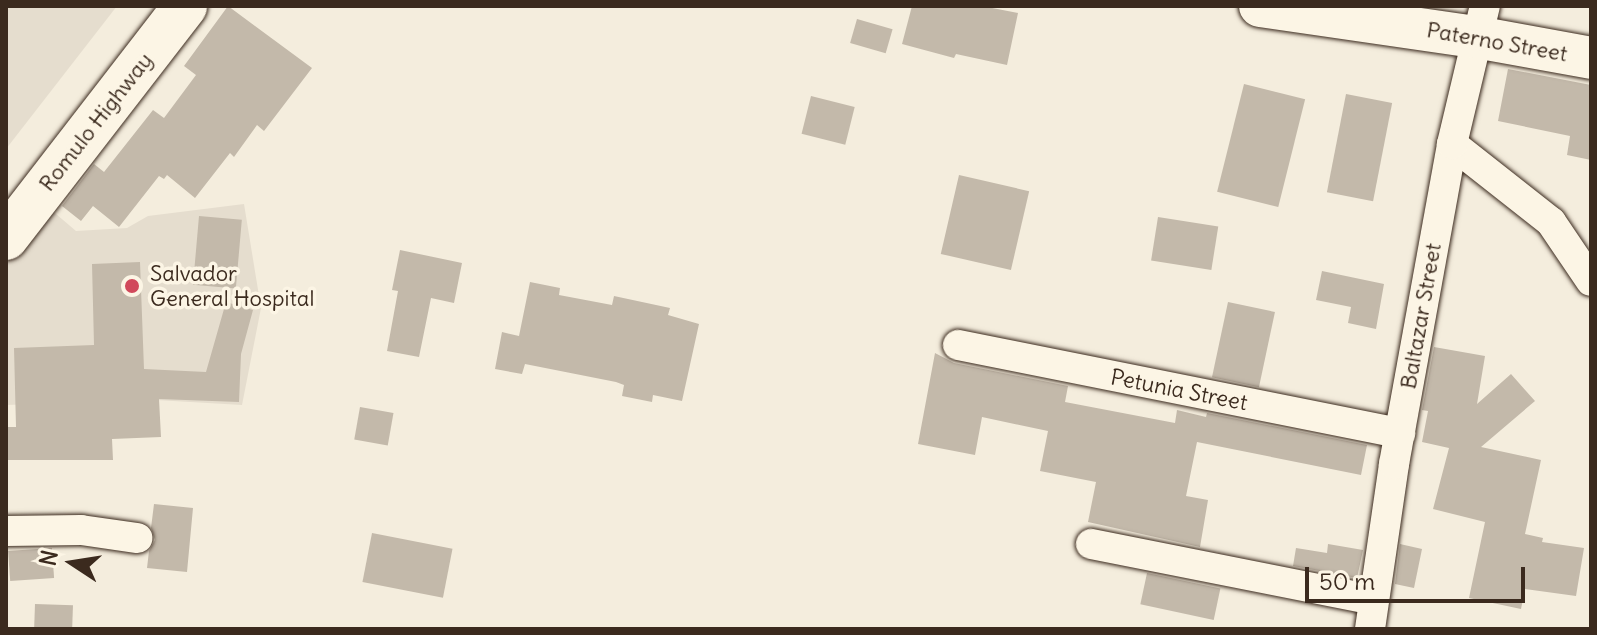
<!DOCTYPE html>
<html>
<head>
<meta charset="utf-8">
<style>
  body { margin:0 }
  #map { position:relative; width:1597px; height:635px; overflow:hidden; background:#f4eddd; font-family:Delius,sans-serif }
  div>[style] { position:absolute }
  .built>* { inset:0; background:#e5ddce }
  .building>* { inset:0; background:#c3b9aa; transform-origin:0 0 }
  .roads { filter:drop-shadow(0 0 2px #3b2a1e) drop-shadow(0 0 2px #3b2a1e) }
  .street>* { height:30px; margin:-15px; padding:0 15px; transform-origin:15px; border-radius:15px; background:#fcf5e5 }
  .secondary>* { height:42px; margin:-21px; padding:0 21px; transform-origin:21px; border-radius:21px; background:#fcf5e5 }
  .highway>* { height:44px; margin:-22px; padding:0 22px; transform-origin:22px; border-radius:22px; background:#fcf5e5 }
  .dots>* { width:22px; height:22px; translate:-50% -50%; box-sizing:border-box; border:4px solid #fcf5e5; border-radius:50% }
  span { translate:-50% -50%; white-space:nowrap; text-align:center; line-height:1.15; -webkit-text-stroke:7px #fcf5e5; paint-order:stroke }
  .street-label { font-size:22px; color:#3b2a1e }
  .poi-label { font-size:22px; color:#3b2a1e }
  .left { translate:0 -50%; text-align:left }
  .frame { position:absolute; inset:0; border:8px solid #3b2a1e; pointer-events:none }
  .north { position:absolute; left:32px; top:523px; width:80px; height:80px; -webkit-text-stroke:6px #fcf5e5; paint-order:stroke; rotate:282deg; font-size:22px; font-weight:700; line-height:32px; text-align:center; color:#3b2a1e }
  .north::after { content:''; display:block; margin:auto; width:28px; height:36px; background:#3b2a1e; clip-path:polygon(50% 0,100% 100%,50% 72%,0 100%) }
  .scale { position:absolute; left:1305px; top:567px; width:220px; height:36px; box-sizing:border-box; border:4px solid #3b2a1e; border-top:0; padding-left:10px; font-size:24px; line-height:28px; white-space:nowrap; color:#3b2a1e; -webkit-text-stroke:6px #fcf5e5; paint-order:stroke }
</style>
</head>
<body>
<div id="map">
  <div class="built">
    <i style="clip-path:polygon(6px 6px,117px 6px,6px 149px)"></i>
    <i style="clip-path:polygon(244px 204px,261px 308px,242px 405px,156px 400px,6px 405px,6px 265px,49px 208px,76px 231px,127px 228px,148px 216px)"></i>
  </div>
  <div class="building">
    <i style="clip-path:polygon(228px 6px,312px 68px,264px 131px,257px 125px,234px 157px,230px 153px,195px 198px,167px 175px,164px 179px,159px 176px,119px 227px,93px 206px,81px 221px,62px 206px,94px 164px,104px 172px,153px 110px,164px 118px,196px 75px,184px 66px)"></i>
    <i style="clip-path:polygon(912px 6px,982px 6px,1018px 13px,1007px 65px,956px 54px,954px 58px,902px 44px)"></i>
    <i style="left:857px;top:19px;width:37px;height:25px;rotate:16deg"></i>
    <i style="clip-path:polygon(1508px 69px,1591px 85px,1591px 160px,1567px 155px,1570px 136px,1498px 121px)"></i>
    <i style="left:1244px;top:84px;width:63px;height:111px;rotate:14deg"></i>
    <i style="left:1346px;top:94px;width:47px;height:100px;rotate:11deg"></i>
    <i style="left:811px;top:96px;width:45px;height:39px;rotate:14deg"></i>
    <i style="left:959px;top:175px;width:72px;height:81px;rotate:13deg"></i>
    <i style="left:199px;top:216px;width:43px;height:69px;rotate:5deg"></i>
    <i style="left:1158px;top:217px;width:61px;height:44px;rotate:9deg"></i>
    <i style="clip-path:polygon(400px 250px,462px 263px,454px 303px,431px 298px,419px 357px,387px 351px,398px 291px,392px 290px)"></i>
    <i style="clip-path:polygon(140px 262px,144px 369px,206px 372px,226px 302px,253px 310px,241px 354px,239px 402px,159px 399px,161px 437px,112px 439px,113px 460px,6px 460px,6px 427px,16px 427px,14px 348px,94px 345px,92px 264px)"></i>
    <i style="clip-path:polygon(1322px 271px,1384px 284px,1376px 329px,1348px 323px,1351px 307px,1316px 300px)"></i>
    <i style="clip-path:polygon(530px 282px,560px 288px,559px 295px,612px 305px,614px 296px,670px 308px,668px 315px,699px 324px,682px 401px,653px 395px,652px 402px,622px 396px,624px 385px,616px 382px,525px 364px,522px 374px,495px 369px,502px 332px,519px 336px)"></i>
    <i style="left:1228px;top:302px;width:48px;height:77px;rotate:12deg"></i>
    <i style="clip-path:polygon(1434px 347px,1485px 356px,1477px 404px,1511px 374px,1535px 401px,1481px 447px,1541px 460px,1525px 534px,1543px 538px,1542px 542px,1584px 548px,1576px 596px,1525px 589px,1521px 609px,1469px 598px,1485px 522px,1433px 509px,1449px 448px,1422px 442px,1428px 411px,1422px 410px)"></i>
    <i style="clip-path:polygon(935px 353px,954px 363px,1068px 386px,1065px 402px,1175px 423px,1177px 410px,1206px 417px,1207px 413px,1367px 445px,1361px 475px,1197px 442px,1186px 496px,1208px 500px,1200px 547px,1088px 522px,1096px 482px,1040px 471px,1048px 431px,982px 417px,975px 455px,918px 444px)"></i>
    <i style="left:360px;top:407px;width:34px;height:33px;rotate:10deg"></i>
    <i style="clip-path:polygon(154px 504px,193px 508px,187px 572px,147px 568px,149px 551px,155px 540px,151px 528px)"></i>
    <i style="left:372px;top:533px;width:82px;height:50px;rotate:11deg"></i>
    <i style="clip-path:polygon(1328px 544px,1363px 550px,1357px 578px,1293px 566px,1296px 548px,1327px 553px)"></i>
    <i style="clip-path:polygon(1400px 544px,1422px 549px,1414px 588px,1395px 584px)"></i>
    <i style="left:52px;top:548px;width:30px;height:44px;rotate:86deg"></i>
    <i style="left:1147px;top:573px;width:75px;height:32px;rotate:12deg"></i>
    <i style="left:35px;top:604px;width:38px;height:25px;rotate:2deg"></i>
  </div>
  <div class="roads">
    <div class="street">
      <i style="left:1452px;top:144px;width:126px;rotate:38.2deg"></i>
      <i style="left:1551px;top:222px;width:71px;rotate:55.9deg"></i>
      <i style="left:958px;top:345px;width:451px;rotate:11.3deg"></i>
      <i style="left:6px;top:531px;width:75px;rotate:-0.8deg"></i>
      <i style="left:81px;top:530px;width:57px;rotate:8.1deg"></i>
      <i style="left:1091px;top:544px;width:288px;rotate:11.2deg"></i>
      <i style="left:1370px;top:629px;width:167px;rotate:-81.7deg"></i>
      <i style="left:1394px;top:464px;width:325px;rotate:-79.7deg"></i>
      <i style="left:1452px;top:144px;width:142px;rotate:-76.6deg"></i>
    </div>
    <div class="secondary">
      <i style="left:1260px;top:6px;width:218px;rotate:8.2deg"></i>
      <i style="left:1476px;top:37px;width:117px;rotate:10.3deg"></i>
    </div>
    <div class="highway">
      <i style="left:6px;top:238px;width:293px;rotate:-52.3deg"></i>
    </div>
  </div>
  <div class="dots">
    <i style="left:132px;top:286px;background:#d1495b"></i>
  </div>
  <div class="street-label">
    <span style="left:1497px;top:42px;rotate:10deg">Paterno Street</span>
    <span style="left:96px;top:122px;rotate:-52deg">Romulo Highway</span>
    <span style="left:1421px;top:316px;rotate:-80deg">Baltazar Street</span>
    <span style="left:1179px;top:390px;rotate:11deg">Petunia Street</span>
  </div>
  <div class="poi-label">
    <span class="left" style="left:150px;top:286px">Salvador<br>General Hospital</span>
  </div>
  <div class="frame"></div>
  <div class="north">N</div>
  <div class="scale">50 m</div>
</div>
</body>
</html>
